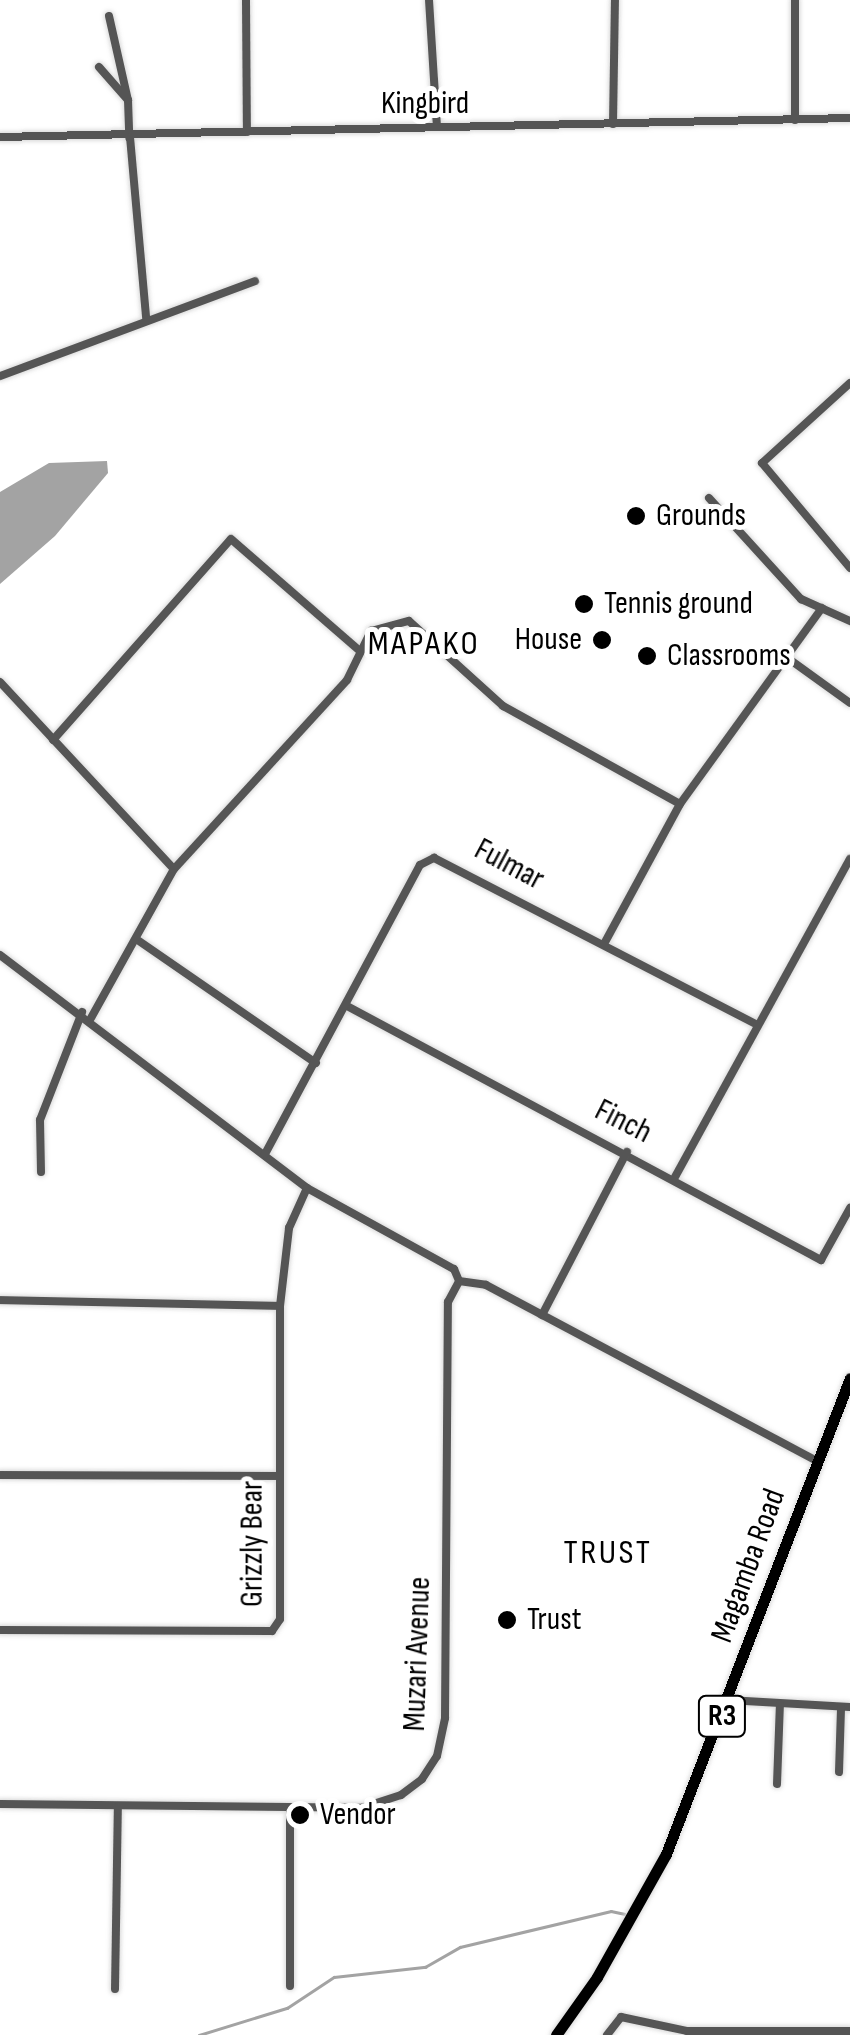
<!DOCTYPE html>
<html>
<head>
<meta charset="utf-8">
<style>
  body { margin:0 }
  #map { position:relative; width:850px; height:2035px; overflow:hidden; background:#fff; font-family:"Sofia Sans Condensed",sans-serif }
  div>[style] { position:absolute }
  .water>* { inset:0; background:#a3a3a3 }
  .stream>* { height:2.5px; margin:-1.25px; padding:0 1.25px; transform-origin:1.25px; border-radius:1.25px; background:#a3a3a3 }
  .roads { filter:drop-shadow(0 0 2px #dbdbdb) drop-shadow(0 0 2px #dbdbdb) }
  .minor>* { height:8px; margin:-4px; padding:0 4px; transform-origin:4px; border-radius:4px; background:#555 }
  .highway>* { height:11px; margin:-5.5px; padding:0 5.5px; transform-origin:5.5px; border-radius:5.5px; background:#000 }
  .dots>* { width:28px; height:28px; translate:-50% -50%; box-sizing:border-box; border:5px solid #fff; border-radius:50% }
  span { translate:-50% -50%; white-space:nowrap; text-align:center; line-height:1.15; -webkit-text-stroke:10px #fff; paint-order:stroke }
  .shield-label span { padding:2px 8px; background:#fff; border:2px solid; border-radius:8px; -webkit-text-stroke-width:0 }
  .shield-label { font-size:30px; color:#000; font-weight:700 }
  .street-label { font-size:32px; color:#000 }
  .poi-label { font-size:32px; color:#000 }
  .left { translate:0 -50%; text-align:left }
  .right { translate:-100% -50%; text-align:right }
  .neighbourhood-label { font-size:35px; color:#000; letter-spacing:2.5px }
</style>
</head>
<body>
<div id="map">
  <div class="water">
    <i style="clip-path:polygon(107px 461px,108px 473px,55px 536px,0 584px,0 492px,49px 463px)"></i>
  </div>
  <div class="stream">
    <i style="left:199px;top:2035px;width:92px;rotate:-17.1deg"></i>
    <i style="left:287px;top:2008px;width:56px;rotate:-33.4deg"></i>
    <i style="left:334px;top:1977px;width:92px;rotate:-6.3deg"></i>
    <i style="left:425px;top:1967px;width:40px;rotate:-29.7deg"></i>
    <i style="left:460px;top:1947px;width:155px;rotate:-13.4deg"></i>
    <i style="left:611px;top:1911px;width:14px;rotate:12deg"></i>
  </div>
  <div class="roads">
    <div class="minor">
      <i style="left:246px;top:0;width:132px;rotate:89.6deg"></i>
      <i style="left:429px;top:0;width:127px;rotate:86.4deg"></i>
      <i style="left:795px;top:0;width:120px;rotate:90deg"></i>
      <i style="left:109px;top:16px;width:86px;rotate:77.3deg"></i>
      <i style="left:128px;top:100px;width:38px;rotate:88deg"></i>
      <i style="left:99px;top:67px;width:44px;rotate:48.7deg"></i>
      <i style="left:613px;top:124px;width:124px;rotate:-89.1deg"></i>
      <i style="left:0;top:137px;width:850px;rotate:-1.28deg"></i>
      <i style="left:130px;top:137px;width:182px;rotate:84.9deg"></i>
      <i style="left:0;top:376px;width:272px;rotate:-20.4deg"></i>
      <i style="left:850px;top:383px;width:119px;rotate:137.7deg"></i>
      <i style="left:762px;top:463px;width:137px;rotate:50deg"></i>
      <i style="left:709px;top:498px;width:137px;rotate:47.7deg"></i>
      <i style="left:801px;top:599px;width:54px;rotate:24.2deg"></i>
      <i style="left:789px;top:659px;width:75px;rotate:35.8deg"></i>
      <i style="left:0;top:682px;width:255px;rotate:47.1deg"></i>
      <i style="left:53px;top:740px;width:268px;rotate:-48.5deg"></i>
      <i style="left:231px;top:539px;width:171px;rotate:41deg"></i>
      <i style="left:139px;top:941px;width:215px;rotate:34.6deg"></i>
      <i style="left:604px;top:944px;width:159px;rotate:-61.5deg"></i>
      <i style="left:680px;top:804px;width:242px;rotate:-54.1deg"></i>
      <i style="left:0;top:955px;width:385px;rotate:37.2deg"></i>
      <i style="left:307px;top:1188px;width:168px;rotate:28.9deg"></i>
      <i style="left:454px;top:1269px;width:13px;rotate:67deg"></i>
      <i style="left:347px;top:1006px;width:538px;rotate:28.19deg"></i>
      <i style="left:821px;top:1260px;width:60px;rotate:-60.9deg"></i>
      <i style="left:91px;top:1018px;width:171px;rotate:-60.9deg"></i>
      <i style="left:174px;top:869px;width:256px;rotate:-47.5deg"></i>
      <i style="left:347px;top:680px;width:55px;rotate:-63.9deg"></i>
      <i style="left:371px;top:631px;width:39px;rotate:-15deg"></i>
      <i style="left:409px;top:621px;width:127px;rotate:42.1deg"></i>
      <i style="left:503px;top:706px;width:202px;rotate:29deg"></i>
      <i style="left:265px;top:1154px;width:328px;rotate:-61.8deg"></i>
      <i style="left:420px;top:865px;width:16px;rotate:-27deg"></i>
      <i style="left:434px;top:858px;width:364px;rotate:27.3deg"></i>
      <i style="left:41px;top:1172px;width:52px;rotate:-91.1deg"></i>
      <i style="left:40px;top:1120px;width:116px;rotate:-68.7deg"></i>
      <i style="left:675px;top:1177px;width:363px;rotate:-61.2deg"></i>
      <i style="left:459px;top:1281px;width:27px;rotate:8deg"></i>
      <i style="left:486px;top:1285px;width:375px;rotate:28deg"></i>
      <i style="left:0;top:1300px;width:280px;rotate:1.2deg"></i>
      <i style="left:542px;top:1315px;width:184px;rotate:-62.5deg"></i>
      <i style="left:0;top:1475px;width:279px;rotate:0.2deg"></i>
      <i style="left:0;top:1630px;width:272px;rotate:0.2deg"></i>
      <i style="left:272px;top:1631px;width:14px;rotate:-56deg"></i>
      <i style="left:280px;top:1619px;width:313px;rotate:-90deg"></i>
      <i style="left:280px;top:1306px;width:79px;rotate:-83.4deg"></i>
      <i style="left:289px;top:1228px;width:44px;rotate:-65.8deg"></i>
      <i style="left:728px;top:1700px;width:122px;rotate:3.3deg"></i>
      <i style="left:839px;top:1772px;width:65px;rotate:-88.2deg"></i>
      <i style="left:777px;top:1784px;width:80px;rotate:-87.9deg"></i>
      <i style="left:0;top:1804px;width:361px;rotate:0.6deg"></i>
      <i style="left:361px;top:1808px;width:42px;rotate:-18deg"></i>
      <i style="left:401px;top:1795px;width:26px;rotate:-37deg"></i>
      <i style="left:422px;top:1779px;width:27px;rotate:-57deg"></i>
      <i style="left:437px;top:1756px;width:39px;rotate:-78deg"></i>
      <i style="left:445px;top:1718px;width:416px;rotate:-89.6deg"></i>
      <i style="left:448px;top:1302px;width:24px;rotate:-62deg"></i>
      <i style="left:290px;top:1986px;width:177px;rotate:-90deg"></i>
      <i style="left:115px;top:1989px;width:182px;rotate:-89.1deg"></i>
      <i style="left:607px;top:2035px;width:23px;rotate:-52deg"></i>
      <i style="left:621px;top:2017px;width:67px;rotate:12deg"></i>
      <i style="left:687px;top:2031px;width:163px"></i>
    </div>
    <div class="highway">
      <i style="left:556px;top:2035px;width:71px;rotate:-54.7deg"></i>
      <i style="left:597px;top:1977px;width:141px;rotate:-60.7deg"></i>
      <i style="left:666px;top:1854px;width:510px;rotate:-68.87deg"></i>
    </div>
  </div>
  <div class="dots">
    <i style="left:636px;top:516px;background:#000"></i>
    <i style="left:584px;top:604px;background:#000"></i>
    <i style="left:602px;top:640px;background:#000"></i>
    <i style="left:647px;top:656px;background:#000"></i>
    <i style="left:507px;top:1620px;background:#000"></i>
    <i style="left:300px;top:1815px;background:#000"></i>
  </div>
  <div class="shield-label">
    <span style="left:722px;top:1716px">R3</span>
  </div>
  <div class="street-label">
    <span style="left:425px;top:104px">Kingbird</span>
    <span style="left:509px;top:865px;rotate:28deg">Fulmar</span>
    <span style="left:623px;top:1122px;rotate:27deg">Finch</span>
    <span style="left:253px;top:1544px;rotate:-90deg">Grizzly Bear</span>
    <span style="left:749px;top:1566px;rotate:-70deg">Magamba Road</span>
    <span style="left:418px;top:1654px;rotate:-88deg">Muzari Avenue</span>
  </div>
  <div class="poi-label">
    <span class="left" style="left:656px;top:516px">Grounds</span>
    <span class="left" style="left:604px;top:604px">Tennis ground</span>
    <span class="right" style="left:582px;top:640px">House</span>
    <span class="left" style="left:667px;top:656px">Classrooms</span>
    <span class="left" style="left:527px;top:1620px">Trust</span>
    <span class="left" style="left:320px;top:1815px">Vendor</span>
  </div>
  <div class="neighbourhood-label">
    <span style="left:424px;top:644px">MAPAKO</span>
    <span style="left:608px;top:1553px">TRUST</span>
  </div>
</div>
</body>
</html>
